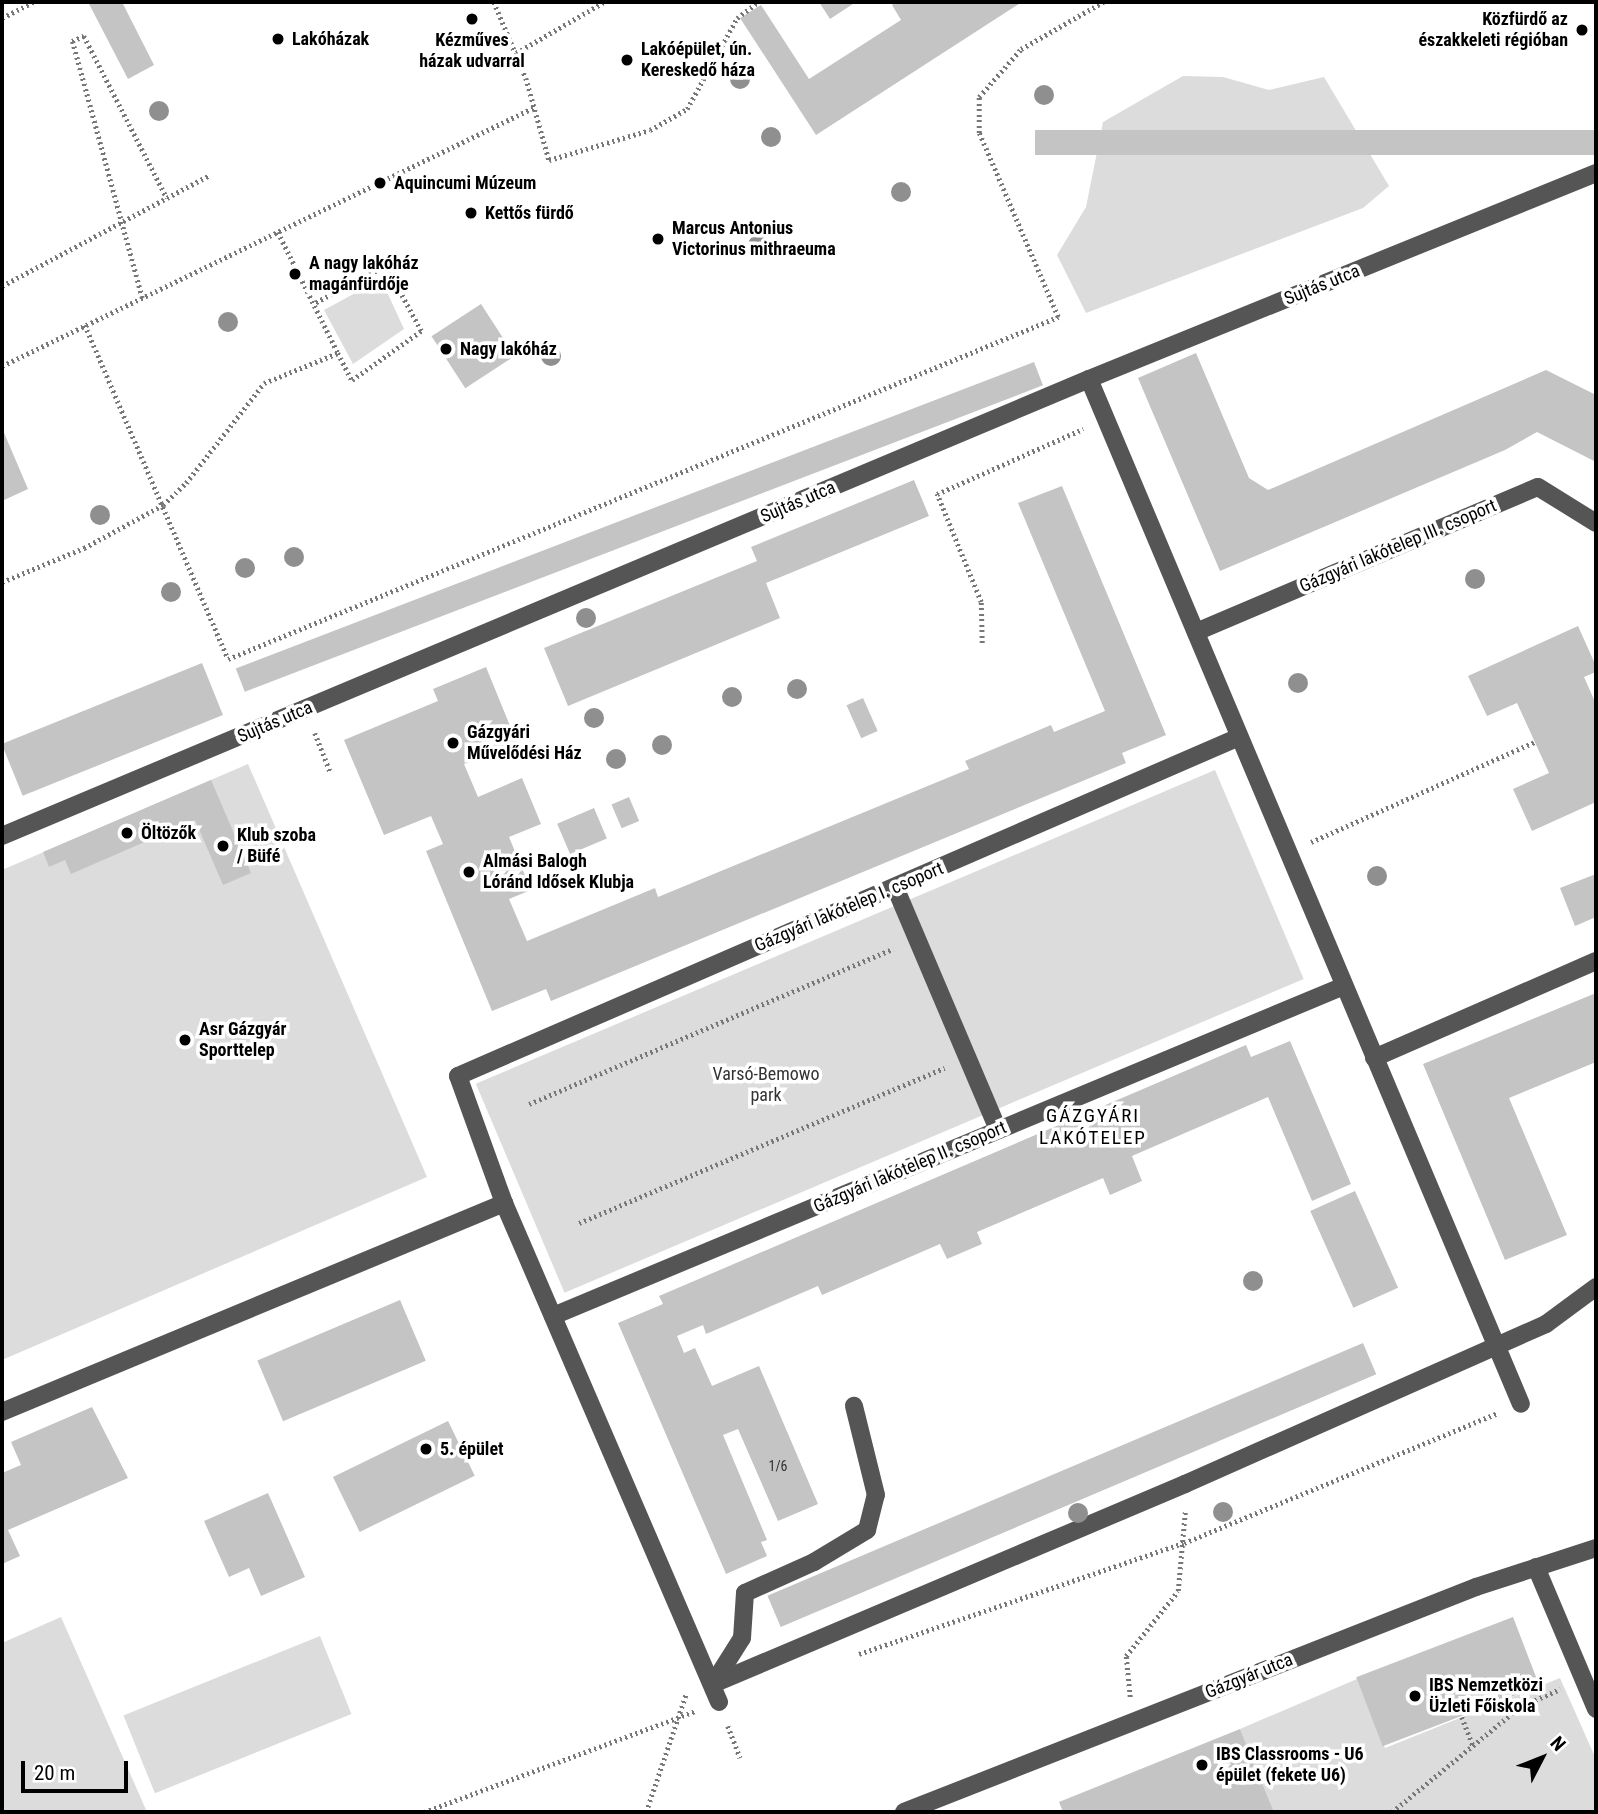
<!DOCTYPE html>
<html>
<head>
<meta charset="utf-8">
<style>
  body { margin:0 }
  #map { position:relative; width:1598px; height:1814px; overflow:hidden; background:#fff; font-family:"Roboto Condensed",sans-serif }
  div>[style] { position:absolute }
  .green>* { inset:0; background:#dcdcdc; transform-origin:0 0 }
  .building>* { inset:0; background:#c4c4c4; transform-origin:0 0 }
  .path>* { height:4.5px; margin-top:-2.25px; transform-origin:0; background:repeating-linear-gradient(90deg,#777 0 2px,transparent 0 5.5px) }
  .minor>* { height:18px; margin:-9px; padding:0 9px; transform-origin:9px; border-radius:9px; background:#555 }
  .trees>* { width:20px; height:20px; margin:-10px; border-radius:50%; background:#8f8f8f }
  .dots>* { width:19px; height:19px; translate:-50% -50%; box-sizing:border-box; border:4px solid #fff; border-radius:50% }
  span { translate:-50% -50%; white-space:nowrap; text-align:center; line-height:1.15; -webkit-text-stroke:7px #fff; paint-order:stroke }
  .number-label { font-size:14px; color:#313131 }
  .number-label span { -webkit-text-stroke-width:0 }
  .poi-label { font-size:18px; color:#000; font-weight:700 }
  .right { translate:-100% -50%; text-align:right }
  .left { translate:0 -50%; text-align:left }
  .street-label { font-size:18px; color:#000 }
  .park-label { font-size:18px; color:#333 }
  .neighbourhood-label { font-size:19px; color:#000; letter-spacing:2px }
  .frame { position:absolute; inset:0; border:4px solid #000; pointer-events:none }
  .north { position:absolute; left:1507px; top:1723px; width:70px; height:70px; -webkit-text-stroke:5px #fff; paint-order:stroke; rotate:48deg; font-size:19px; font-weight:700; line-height:28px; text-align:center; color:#000 }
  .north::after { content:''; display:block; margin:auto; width:24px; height:32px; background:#000; clip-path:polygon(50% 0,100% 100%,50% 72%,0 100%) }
  .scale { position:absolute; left:21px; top:1761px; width:107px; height:32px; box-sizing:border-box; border:4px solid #000; border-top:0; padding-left:9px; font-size:21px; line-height:24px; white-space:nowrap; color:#000; -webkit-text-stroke:5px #fff; paint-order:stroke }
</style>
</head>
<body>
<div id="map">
  <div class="green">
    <i style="clip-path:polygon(1183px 76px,1223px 77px,1269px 90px,1324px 77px,1389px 186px,1363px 208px,1086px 313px,1057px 255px,1086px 207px,1103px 122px)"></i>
    <i style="clip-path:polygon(381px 279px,404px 329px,353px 364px,324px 310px)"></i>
    <i style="clip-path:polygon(248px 764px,427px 1177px,2px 1360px,2px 870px)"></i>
    <i style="left:1215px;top:770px;width:227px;height:803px;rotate:67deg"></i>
    <i style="clip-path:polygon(61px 1617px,147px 1812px,2px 1812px,2px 1643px)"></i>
    <i style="left:320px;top:1636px;width:84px;height:212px;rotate:68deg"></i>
    <i style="clip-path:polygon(1560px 1678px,1596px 1759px,1596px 1812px,1274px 1812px,1240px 1729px,1357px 1679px,1385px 1748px)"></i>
  </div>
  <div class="building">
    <i style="clip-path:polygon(88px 2px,122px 2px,154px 65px,128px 79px)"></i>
    <i style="clip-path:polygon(819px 2px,856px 2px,830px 19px)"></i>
    <i style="clip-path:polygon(896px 2px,1022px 2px,816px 135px,740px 18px,761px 5px,809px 79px,901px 20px,892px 5px)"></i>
    <i style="left:1596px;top:130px;width:25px;height:561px;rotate:90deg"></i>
    <i style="left:481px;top:304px;width:62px;height:59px;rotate:57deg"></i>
    <i style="clip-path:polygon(1196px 353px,1249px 478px,1268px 490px,1546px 370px,1596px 395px,1596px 462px,1537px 432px,1505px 450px,1220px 571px,1138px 378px)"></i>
    <i style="left:1034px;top:362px;width:25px;height:855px;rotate:69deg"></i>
    <i style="clip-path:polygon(2px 428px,28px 489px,2px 501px)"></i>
    <i style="clip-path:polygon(914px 480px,929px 516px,766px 583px,780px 618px,568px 706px,544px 648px,757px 561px,751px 547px)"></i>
    <i style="clip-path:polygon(1062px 486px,1166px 735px,1122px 753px,1126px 763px,551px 1001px,546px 989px,492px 1011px,426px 851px,443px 844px,431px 816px,384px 835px,344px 740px,438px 701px,433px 689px,486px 667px,517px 743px,464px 764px,478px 797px,522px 778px,541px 824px,509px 837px,531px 890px,509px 899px,527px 941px,655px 888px,658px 897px,969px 769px,965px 761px,1051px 725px,1054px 732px,1105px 711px,1018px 503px)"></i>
    <i style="clip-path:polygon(1578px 626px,1596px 666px,1596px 672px,1584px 677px,1596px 704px,1596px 802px,1532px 831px,1513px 789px,1549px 773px,1517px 703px,1487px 716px,1468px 676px)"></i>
    <i style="left:202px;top:663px;width:56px;height:216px;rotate:68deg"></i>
    <i style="left:863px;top:698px;width:36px;height:18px;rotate:66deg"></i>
    <i style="clip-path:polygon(211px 780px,251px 873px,223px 885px,195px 820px,71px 874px,65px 860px,49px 867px,43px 852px)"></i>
    <i style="left:629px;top:797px;width:26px;height:19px;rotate:67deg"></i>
    <i style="left:594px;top:808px;width:33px;height:40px;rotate:67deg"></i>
    <i style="clip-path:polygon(1596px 874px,1596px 917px,1575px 926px,1560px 888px)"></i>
    <i style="clip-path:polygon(1596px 993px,1596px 1062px,1509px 1098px,1567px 1235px,1505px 1260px,1423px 1064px)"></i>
    <i style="clip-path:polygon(1290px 1041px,1351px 1184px,1312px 1201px,1268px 1097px,1132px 1156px,1142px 1181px,1110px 1195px,1103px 1178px,977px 1232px,982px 1244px,947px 1259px,940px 1244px,822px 1295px,818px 1286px,706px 1334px,703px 1325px,677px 1336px,684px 1353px,695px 1348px,712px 1386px,759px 1366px,818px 1504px,778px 1521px,738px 1429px,723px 1435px,767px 1540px,761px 1542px,767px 1556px,726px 1574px,618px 1323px,663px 1304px,659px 1296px,1246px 1045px,1251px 1057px)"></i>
    <i style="left:1355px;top:1191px;width:106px;height:49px;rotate:66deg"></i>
    <i style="left:400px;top:1300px;width:66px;height:155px;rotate:67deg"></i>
    <i style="left:1363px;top:1343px;width:34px;height:647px;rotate:67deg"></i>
    <i style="clip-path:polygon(92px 1407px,128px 1478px,8px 1530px,20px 1556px,2px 1564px,2px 1473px,21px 1465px,11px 1442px)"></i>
    <i style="left:448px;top:1421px;width:61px;height:128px;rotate:64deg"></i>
    <i style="clip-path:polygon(268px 1493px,305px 1577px,261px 1596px,249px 1568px,229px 1577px,204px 1521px)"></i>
    <i style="left:1513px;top:1617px;width:74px;height:168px;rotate:69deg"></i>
    <i style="clip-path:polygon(1240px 1729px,1274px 1812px,1063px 1812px,1059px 1802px)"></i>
  </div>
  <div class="path">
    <i style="left:494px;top:2px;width:82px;rotate:67.2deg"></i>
    <i style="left:526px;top:78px;width:85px;rotate:74.3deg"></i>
    <i style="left:549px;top:160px;width:105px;rotate:-16.5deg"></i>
    <i style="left:650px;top:130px;width:43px;rotate:-29.6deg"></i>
    <i style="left:687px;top:109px;width:104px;rotate:-61.2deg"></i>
    <i style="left:737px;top:18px;width:26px;rotate:-37deg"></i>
    <i style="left:2px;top:18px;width:36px;rotate:-27deg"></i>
    <i style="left:516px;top:53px;width:102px;rotate:-30.1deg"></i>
    <i style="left:278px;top:232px;width:135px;rotate:63.6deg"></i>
    <i style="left:338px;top:353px;width:30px;rotate:63deg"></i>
    <i style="left:352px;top:380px;width:85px;rotate:-35.4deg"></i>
    <i style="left:421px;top:331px;width:74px;rotate:-118.3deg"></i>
    <i style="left:386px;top:266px;width:81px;rotate:152.2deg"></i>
    <i style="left:2px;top:286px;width:236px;rotate:-28.1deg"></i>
    <i style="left:142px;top:298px;width:266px;rotate:-105.2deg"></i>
    <i style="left:72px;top:41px;width:13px;rotate:-23deg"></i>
    <i style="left:84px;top:36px;width:182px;rotate:62.9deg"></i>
    <i style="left:85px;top:325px;width:363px;rotate:66.8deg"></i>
    <i style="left:228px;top:659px;width:898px;rotate:-22.39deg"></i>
    <i style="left:1058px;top:317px;width:200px;rotate:-113.2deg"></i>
    <i style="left:979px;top:133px;width:36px;rotate:-90deg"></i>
    <i style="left:979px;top:97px;width:64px;rotate:-48.8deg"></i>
    <i style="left:1021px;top:49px;width:95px;rotate:-29.8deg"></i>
    <i style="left:2px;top:366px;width:593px;rotate:-25.92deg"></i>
    <i style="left:2px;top:582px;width:89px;rotate:-22.5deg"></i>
    <i style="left:84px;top:548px;width:90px;rotate:-28.6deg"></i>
    <i style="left:163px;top:505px;width:32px;rotate:-44deg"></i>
    <i style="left:186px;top:483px;width:127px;rotate:-52deg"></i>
    <i style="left:264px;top:383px;width:80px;rotate:-22.1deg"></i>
    <i style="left:982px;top:643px;width:41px;rotate:-91.4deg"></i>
    <i style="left:981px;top:602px;width:117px;rotate:-112.2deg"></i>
    <i style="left:937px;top:494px;width:160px;rotate:-24deg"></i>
    <i style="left:315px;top:733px;width:41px;rotate:68.5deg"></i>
    <i style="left:1311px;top:842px;width:245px;rotate:-24.1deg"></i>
    <i style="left:529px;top:1104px;width:396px;rotate:-23.1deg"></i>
    <i style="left:579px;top:1223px;width:397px;rotate:-23deg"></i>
    <i style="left:859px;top:1654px;width:343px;rotate:-18.9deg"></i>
    <i style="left:1184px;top:1543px;width:338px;rotate:-22.5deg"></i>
    <i style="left:1130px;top:1697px;width:41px;rotate:-95.6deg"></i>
    <i style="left:1126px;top:1656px;width:83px;rotate:-51.3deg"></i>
    <i style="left:1178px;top:1591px;width:79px;rotate:-84.9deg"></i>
    <i style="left:1462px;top:1717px;width:31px;rotate:69deg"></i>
    <i style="left:728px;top:1726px;width:34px;rotate:69deg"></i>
    <i style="left:424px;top:1812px;width:289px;rotate:-20.4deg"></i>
    <i style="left:646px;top:1812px;width:125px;rotate:-71.3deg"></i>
    <i style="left:1392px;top:1812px;width:166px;rotate:-39.4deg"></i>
    <i style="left:1520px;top:1707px;width:44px;rotate:-24.2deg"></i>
  </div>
  <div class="minor">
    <i style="left:1089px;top:379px;width:1112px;rotate:67.15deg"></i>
    <i style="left:1196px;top:632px;width:371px;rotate:-23deg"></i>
    <i style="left:1538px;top:487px;width:68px;rotate:31.8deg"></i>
    <i style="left:2px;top:836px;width:1179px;rotate:-22.8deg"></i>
    <i style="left:1089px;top:379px;width:547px;rotate:-22.11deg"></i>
    <i style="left:895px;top:887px;width:264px;rotate:67deg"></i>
    <i style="left:1374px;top:1058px;width:242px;rotate:-23.6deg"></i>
    <i style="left:553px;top:1316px;width:857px;rotate:-22.65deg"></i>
    <i style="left:2px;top:1412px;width:544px;rotate:-22.6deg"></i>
    <i style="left:1536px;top:1567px;width:154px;rotate:67.1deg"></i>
    <i style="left:713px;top:1684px;width:513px;rotate:-22.96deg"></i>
    <i style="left:1185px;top:1484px;width:395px;rotate:-23.9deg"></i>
    <i style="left:1546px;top:1324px;width:62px;rotate:-36.5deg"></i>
    <i style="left:713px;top:1684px;width:54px;rotate:-57.8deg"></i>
    <i style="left:742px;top:1638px;width:45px;rotate:-86.2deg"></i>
    <i style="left:745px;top:1593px;width:76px;rotate:-24.2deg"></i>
    <i style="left:814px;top:1562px;width:62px;rotate:-31.1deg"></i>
    <i style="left:867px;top:1530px;width:36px;rotate:-76deg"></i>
    <i style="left:876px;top:1495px;width:92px;rotate:-103.9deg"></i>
    <i style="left:719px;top:1702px;width:543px;rotate:-113.31deg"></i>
    <i style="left:504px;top:1203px;width:135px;rotate:-109.9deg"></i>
    <i style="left:458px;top:1076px;width:851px;rotate:-23.46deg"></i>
    <i style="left:904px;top:1812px;width:615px;rotate:-21.47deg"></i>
    <i style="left:1476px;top:1587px;width:126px;rotate:-18deg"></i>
  </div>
  <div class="trees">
    <i style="left:740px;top:79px"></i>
    <i style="left:1044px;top:95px"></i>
    <i style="left:159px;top:111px"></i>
    <i style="left:771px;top:137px"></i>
    <i style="left:901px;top:192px"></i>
    <i style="left:758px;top:245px"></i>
    <i style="left:228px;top:322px"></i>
    <i style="left:551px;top:356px"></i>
    <i style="left:100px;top:515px"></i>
    <i style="left:294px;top:557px"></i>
    <i style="left:245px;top:568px"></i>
    <i style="left:1475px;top:579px"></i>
    <i style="left:171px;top:592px"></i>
    <i style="left:586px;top:618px"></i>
    <i style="left:1298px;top:683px"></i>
    <i style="left:797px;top:689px"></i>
    <i style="left:732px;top:697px"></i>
    <i style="left:594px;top:718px"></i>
    <i style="left:662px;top:745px"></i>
    <i style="left:616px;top:759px"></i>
    <i style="left:1377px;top:876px"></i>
    <i style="left:1253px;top:1281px"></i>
    <i style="left:1223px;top:1512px"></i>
    <i style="left:1078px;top:1513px"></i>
  </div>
  <div class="dots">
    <i style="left:472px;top:19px;background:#000"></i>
    <i style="left:1582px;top:30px;background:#000"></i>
    <i style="left:278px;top:39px;background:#000"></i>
    <i style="left:627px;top:60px;background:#000"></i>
    <i style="left:380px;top:183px;background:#000"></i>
    <i style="left:471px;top:213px;background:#000"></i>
    <i style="left:658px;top:239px;background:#000"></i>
    <i style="left:295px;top:274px;background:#000"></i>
    <i style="left:446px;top:349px;background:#000"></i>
    <i style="left:453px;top:743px;background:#000"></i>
    <i style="left:127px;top:833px;background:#000"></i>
    <i style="left:223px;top:846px;background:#000"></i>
    <i style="left:469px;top:872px;background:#000"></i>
    <i style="left:185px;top:1040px;background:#000"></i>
    <i style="left:426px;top:1449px;background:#000"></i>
    <i style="left:1415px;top:1696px;background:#000"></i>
    <i style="left:1202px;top:1765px;background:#000"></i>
  </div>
  <div class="number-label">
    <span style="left:778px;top:1466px">1/6</span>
  </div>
  <div class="poi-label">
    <span class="right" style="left:1568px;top:30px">Közfürdő az<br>északkeleti régióban</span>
    <span class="left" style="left:292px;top:39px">Lakóházak</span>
    <span style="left:472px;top:51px">Kézműves<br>házak udvarral</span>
    <span class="left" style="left:641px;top:60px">Lakóépület, ún.<br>Kereskedő háza</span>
    <span class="left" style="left:394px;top:183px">Aquincumi Múzeum</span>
    <span class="left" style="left:485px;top:213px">Kettős fürdő</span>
    <span class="left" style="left:672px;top:239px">Marcus Antonius<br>Victorinus mithraeuma</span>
    <span class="left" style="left:309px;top:274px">A nagy lakóház<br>magánfürdője</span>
    <span class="left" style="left:460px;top:349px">Nagy lakóház</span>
    <span class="left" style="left:467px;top:743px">Gázgyári<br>Művelődési Ház</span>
    <span class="left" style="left:141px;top:833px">Öltözők</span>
    <span class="left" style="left:237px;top:846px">Klub szoba<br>/ Büfé</span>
    <span class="left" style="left:483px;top:872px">Almási Balogh<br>Lóránd Idősek Klubja</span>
    <span class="left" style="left:199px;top:1040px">Asr Gázgyár<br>Sporttelep</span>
    <span class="left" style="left:440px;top:1449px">5. épület</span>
    <span class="left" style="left:1429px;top:1696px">IBS Nemzetközi<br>Üzleti Főiskola</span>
    <span class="left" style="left:1216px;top:1765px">IBS Classrooms - U6<br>épület (fekete U6)</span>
  </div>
  <div class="street-label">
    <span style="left:1322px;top:285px;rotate:-22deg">Sujtás utca</span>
    <span style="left:798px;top:502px;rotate:-23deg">Sujtás utca</span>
    <span style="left:1398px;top:546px;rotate:-23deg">Gázgyári lakótelep III. csoport</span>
    <span style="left:275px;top:722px;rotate:-23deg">Sujtás utca</span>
    <span style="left:849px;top:907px;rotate:-23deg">Gázgyári lakótelep I. csoport</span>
    <span style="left:910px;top:1167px;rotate:-23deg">Gázgyári lakótelep II. csoport</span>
    <span style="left:1249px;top:1676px;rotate:-22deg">Gázgyár utca</span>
  </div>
  <div class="park-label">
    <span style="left:766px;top:1085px">Varsó-Bemowo<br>park</span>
  </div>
  <div class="neighbourhood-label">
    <span style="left:1093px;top:1127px">GÁZGYÁRI<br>LAKÓTELEP</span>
  </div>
  <div class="frame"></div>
  <div class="north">N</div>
  <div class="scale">20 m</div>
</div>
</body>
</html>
